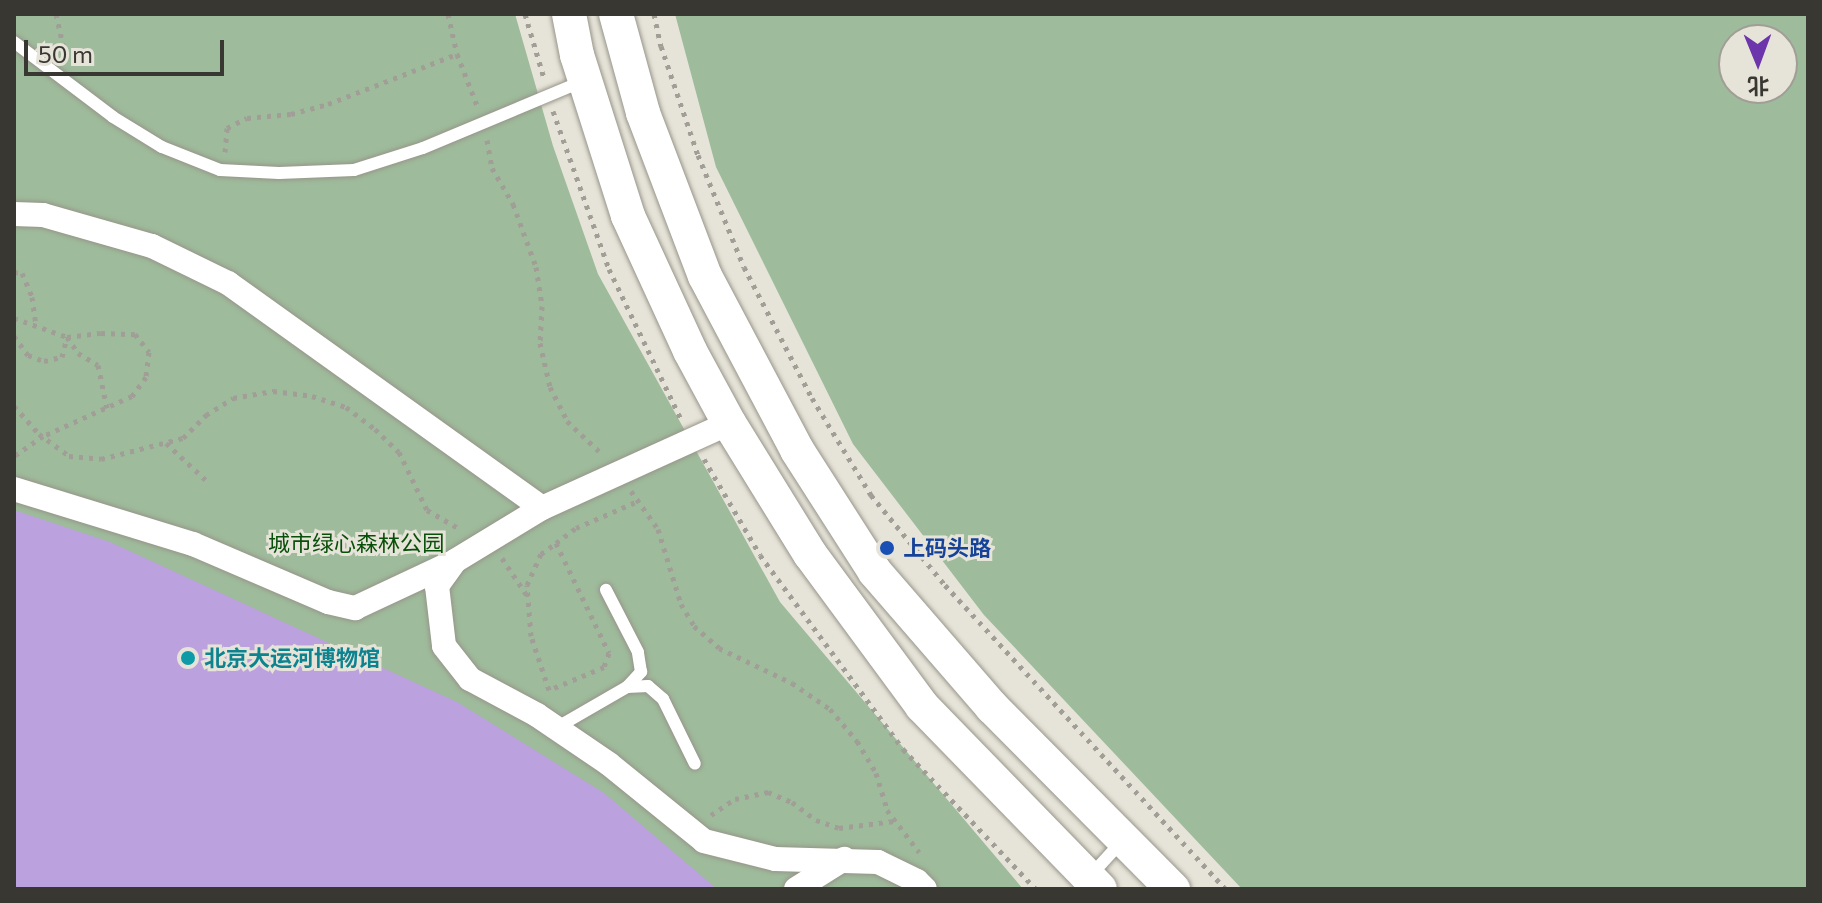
<!DOCTYPE html>
<html>
<head>
<meta charset="utf-8">
<style>
  body { margin:0 }
  #map { position:relative; width:1822px; height:903px; overflow:hidden; background:#e6e3d8; font-family:Commissioner,"Noto Sans SC",sans-serif }
  div>[style] { position:absolute }
  .green>* { inset:0; background:#9ebb9b }
  .building>* { inset:0; background:#bba1de }
  .path>* { height:5px; margin-top:-2.5px; transform-origin:0; background:repeating-linear-gradient(90deg,#a09e96 0 4px,transparent 0 10px) }
  .roads { filter:drop-shadow(0 0 2px #97958a) drop-shadow(0 0 2px #97958a) }
  .service>* { height:12px; margin:-6px; padding:0 6px; transform-origin:6px; border-radius:6px; background:#fff }
  .minor>* { height:24px; margin:-12px; padding:0 12px; transform-origin:12px; border-radius:12px; background:#fff }
  .secondary>* { height:34px; margin:-17px; padding:0 17px; transform-origin:17px; border-radius:17px; background:#fff }
  .dots>* { width:22px; height:22px; translate:-50% -50%; box-sizing:border-box; border:4px solid #e6e3d8; border-radius:50% }
  span { translate:-50% -50%; white-space:nowrap; text-align:center; line-height:1.15; -webkit-text-stroke:6px #e6e3d8; paint-order:stroke }
  .park-label { font-size:22px; color:#08500a }
  .transit-label { font-size:22px; color:#164399; font-weight:700 }
  .left { translate:0 -50%; text-align:left }
  .culture-label { font-size:22px; color:#0d838f; font-weight:700 }
  .frame { position:absolute; inset:0; border:16px solid #383732; pointer-events:none }
  .north { position:absolute; left:1718px; top:24px; width:80px; height:80px; box-sizing:border-box; background:#e6e3d8; border:2px solid #a09e96; border-radius:50%; rotate:179deg; font-size:22px; font-weight:700; line-height:32px; text-align:center; color:#383732 }
  .north::after { content:''; display:block; margin:auto; width:28px; height:36px; background:#6d35ac; clip-path:polygon(50% 0,100% 100%,50% 72%,0 100%) }
  .scale { position:absolute; left:24px; top:40px; width:200px; height:36px; box-sizing:border-box; border:4px solid #383732; border-top:0; padding-left:10px; font-size:24px; line-height:28px; white-space:nowrap; color:#383732; -webkit-text-stroke:6px #e6e3d8; paint-order:stroke }
</style>
</head>
<body>
<div id="map">
  <div class="green">
    <i style="clip-path:polygon(14px 14px,515px 14px,553px 146px,598px 274px,780px 602px,1023px 889px,14px 889px)"></i>
    <i style="clip-path:polygon(evenodd,675px 14px,1808px 14px,1808px 889px,1242px 889px,984px 615px,853px 444px,716px 167px,675px 14px,1734px 40px,1782px 40px,1782px 88px,1734px 88px,1734px 40px)"></i>
  </div>
  <div class="building">
    <i style="clip-path:polygon(14px 510px,110px 542px,457px 702px,604px 793px,717px 889px,14px 889px)"></i>
  </div>
  <div class="path">
    <i style="left:56px;top:14px;width:45px;rotate:77.2deg"></i>
    <i style="left:448px;top:14px;width:41px;rotate:77.3deg"></i>
    <i style="left:457px;top:54px;width:58px;rotate:68.7deg"></i>
    <i style="left:525px;top:14px;width:67px;rotate:73.5deg"></i>
    <i style="left:654px;top:14px;width:33px;rotate:78deg"></i>
    <i style="left:661px;top:46px;width:115px;rotate:71.3deg"></i>
    <i style="left:698px;top:155px;width:121px;rotate:67.7deg"></i>
    <i style="left:744px;top:267px;width:148px;rotate:62.6deg"></i>
    <i style="left:812px;top:398px;width:114px;rotate:58.7deg"></i>
    <i style="left:871px;top:495px;width:117px;rotate:50.6deg"></i>
    <i style="left:945px;top:585px;width:414px;rotate:47.3deg"></i>
    <i style="left:553px;top:111px;width:168px;rotate:70.5deg"></i>
    <i style="left:609px;top:269px;width:166px;rotate:64.4deg"></i>
    <i style="left:487px;top:140px;width:28px;rotate:80deg"></i>
    <i style="left:492px;top:168px;width:42px;rotate:59.7deg"></i>
    <i style="left:513px;top:204px;width:67px;rotate:69.9deg"></i>
    <i style="left:536px;top:267px;width:39px;rotate:81deg"></i>
    <i style="left:542px;top:306px;width:37px;rotate:93deg"></i>
    <i style="left:540px;top:343px;width:45px;rotate:77.2deg"></i>
    <i style="left:550px;top:387px;width:38px;rotate:63deg"></i>
    <i style="left:567px;top:421px;width:50px;rotate:43.4deg"></i>
    <i style="left:225px;top:152px;width:24px;rotate:-85deg"></i>
    <i style="left:227px;top:128px;width:22px;rotate:-27deg"></i>
    <i style="left:247px;top:118px;width:44px;rotate:-5.2deg"></i>
    <i style="left:291px;top:114px;width:38px;rotate:-15deg"></i>
    <i style="left:328px;top:104px;width:138px;rotate:-21.2deg"></i>
    <i style="left:14px;top:272px;width:8px;rotate:7deg"></i>
    <i style="left:22px;top:273px;width:26px;rotate:67deg"></i>
    <i style="left:32px;top:297px;width:27px;rotate:82deg"></i>
    <i style="left:14px;top:318px;width:56px;rotate:19.7deg"></i>
    <i style="left:67px;top:337px;width:34px;rotate:-7deg"></i>
    <i style="left:101px;top:333px;width:34px;rotate:2deg"></i>
    <i style="left:135px;top:334px;width:23px;rotate:52deg"></i>
    <i style="left:149px;top:352px;width:25px;rotate:97deg"></i>
    <i style="left:146px;top:377px;width:24px;rotate:126deg"></i>
    <i style="left:132px;top:396px;width:98px;rotate:155.8deg"></i>
    <i style="left:43px;top:436px;width:35px;rotate:145deg"></i>
    <i style="left:14px;top:336px;width:24px;rotate:54deg"></i>
    <i style="left:28px;top:355px;width:17px;rotate:21deg"></i>
    <i style="left:44px;top:361px;width:18px;rotate:-13deg"></i>
    <i style="left:62px;top:357px;width:21px;rotate:-76deg"></i>
    <i style="left:67px;top:337px;width:19px;rotate:55deg"></i>
    <i style="left:78px;top:353px;width:23px;rotate:31deg"></i>
    <i style="left:98px;top:365px;width:44px;rotate:78.2deg"></i>
    <i style="left:14px;top:406px;width:38px;rotate:48deg"></i>
    <i style="left:39px;top:434px;width:37px;rotate:36deg"></i>
    <i style="left:69px;top:456px;width:32px;rotate:5deg"></i>
    <i style="left:101px;top:459px;width:85px;rotate:-14.4deg"></i>
    <i style="left:183px;top:438px;width:33px;rotate:-45deg"></i>
    <i style="left:206px;top:415px;width:32px;rotate:-32deg"></i>
    <i style="left:233px;top:398px;width:41px;rotate:-9.9deg"></i>
    <i style="left:273px;top:391px;width:39px;rotate:7deg"></i>
    <i style="left:312px;top:396px;width:36px;rotate:18deg"></i>
    <i style="left:346px;top:407px;width:36px;rotate:37deg"></i>
    <i style="left:375px;top:429px;width:33px;rotate:44deg"></i>
    <i style="left:399px;top:452px;width:64px;rotate:64.2deg"></i>
    <i style="left:427px;top:510px;width:39px;rotate:30deg"></i>
    <i style="left:166px;top:443px;width:57px;rotate:42.9deg"></i>
    <i style="left:704px;top:459px;width:111px;rotate:59.7deg"></i>
    <i style="left:760px;top:555px;width:241px;rotate:53.6deg"></i>
    <i style="left:903px;top:749px;width:193px;rotate:46.5deg"></i>
    <i style="left:631px;top:491px;width:47px;rotate:54.6deg"></i>
    <i style="left:658px;top:529px;width:78px;rotate:73deg"></i>
    <i style="left:681px;top:604px;width:26px;rotate:59deg"></i>
    <i style="left:694px;top:626px;width:33px;rotate:41deg"></i>
    <i style="left:719px;top:648px;width:81px;rotate:25.6deg"></i>
    <i style="left:792px;top:683px;width:46px;rotate:34.4deg"></i>
    <i style="left:830px;top:709px;width:42px;rotate:49.8deg"></i>
    <i style="left:857px;top:741px;width:37px;rotate:59deg"></i>
    <i style="left:876px;top:773px;width:39px;rotate:73deg"></i>
    <i style="left:887px;top:810px;width:53px;rotate:52.7deg"></i>
    <i style="left:556px;top:543px;width:122px;rotate:64.3deg"></i>
    <i style="left:609px;top:653px;width:15px;rotate:110deg"></i>
    <i style="left:604px;top:667px;width:60px;rotate:157.3deg"></i>
    <i style="left:549px;top:690px;width:57px;rotate:-108.4deg"></i>
    <i style="left:531px;top:636px;width:51px;rotate:-94.5deg"></i>
    <i style="left:527px;top:585px;width:34px;rotate:-66deg"></i>
    <i style="left:541px;top:554px;width:19px;rotate:-36deg"></i>
    <i style="left:556px;top:543px;width:25px;rotate:-37deg"></i>
    <i style="left:576px;top:528px;width:68px;rotate:-23.5deg"></i>
    <i style="left:502px;top:558px;width:47px;rotate:56.3deg"></i>
    <i style="left:711px;top:815px;width:29px;rotate:-34deg"></i>
    <i style="left:735px;top:799px;width:34px;rotate:-12deg"></i>
    <i style="left:768px;top:792px;width:26px;rotate:23deg"></i>
    <i style="left:792px;top:802px;width:30px;rotate:37deg"></i>
    <i style="left:816px;top:820px;width:24px;rotate:19deg"></i>
    <i style="left:839px;top:828px;width:56px;rotate:-7.1deg"></i>
  </div>
  <div class="roads">
    <div class="service">
      <i style="left:14px;top:42px;width:124px;rotate:37.1deg"></i>
      <i style="left:113px;top:117px;width:57px;rotate:31.5deg"></i>
      <i style="left:162px;top:147px;width:62px;rotate:21.6deg"></i>
      <i style="left:220px;top:170px;width:59px;rotate:2.9deg"></i>
      <i style="left:279px;top:173px;width:75px;rotate:-2.3deg"></i>
      <i style="left:354px;top:170px;width:72px;rotate:-17.7deg"></i>
      <i style="left:423px;top:148px;width:173px;rotate:-22.7deg"></i>
      <i style="left:627px;top:687px;width:21px;rotate:-3deg"></i>
      <i style="left:648px;top:686px;width:20px;rotate:41deg"></i>
      <i style="left:663px;top:699px;width:72px;rotate:63.8deg"></i>
      <i style="left:556px;top:728px;width:82px;rotate:-30deg"></i>
      <i style="left:627px;top:687px;width:21px;rotate:-47deg"></i>
      <i style="left:641px;top:672px;width:20px;rotate:-99deg"></i>
      <i style="left:638px;top:652px;width:70px;rotate:-117.3deg"></i>
      <i style="left:1091px;top:875px;width:46px;rotate:-47.6deg"></i>
    </div>
    <div class="minor">
      <i style="left:14px;top:214px;width:29px;rotate:2deg"></i>
      <i style="left:43px;top:215px;width:113px;rotate:15.9deg"></i>
      <i style="left:152px;top:246px;width:85px;rotate:26deg"></i>
      <i style="left:228px;top:283px;width:386px;rotate:35.6deg"></i>
      <i style="left:542px;top:508px;width:205px;rotate:-24.4deg"></i>
      <i style="left:14px;top:489px;width:187px;rotate:17.1deg"></i>
      <i style="left:193px;top:544px;width:147px;rotate:23.2deg"></i>
      <i style="left:328px;top:602px;width:28px;rotate:13deg"></i>
      <i style="left:355px;top:608px;width:104px;rotate:-25.1deg"></i>
      <i style="left:542px;top:508px;width:102px;rotate:148.7deg"></i>
      <i style="left:455px;top:561px;width:31px;rotate:126deg"></i>
      <i style="left:437px;top:586px;width:60px;rotate:83.3deg"></i>
      <i style="left:444px;top:646px;width:42px;rotate:51.8deg"></i>
      <i style="left:470px;top:679px;width:76px;rotate:28.2deg"></i>
      <i style="left:537px;top:715px;width:87px;rotate:34.2deg"></i>
      <i style="left:609px;top:764px;width:122px;rotate:39deg"></i>
      <i style="left:704px;top:841px;width:73px;rotate:14.2deg"></i>
      <i style="left:775px;top:859px;width:103px;rotate:1.7deg"></i>
      <i style="left:878px;top:862px;width:43px;rotate:26deg"></i>
      <i style="left:917px;top:881px;width:11px;rotate:45deg"></i>
      <i style="left:796px;top:889px;width:57px;rotate:-32deg"></i>
    </div>
    <div class="secondary">
      <i style="left:569px;top:14px;width:42px;rotate:79deg"></i>
      <i style="left:577px;top:55px;width:169px;rotate:72.4deg"></i>
      <i style="left:628px;top:216px;width:149px;rotate:65.3deg"></i>
      <i style="left:690px;top:351px;width:82px;rotate:61.6deg"></i>
      <i style="left:729px;top:423px;width:154px;rotate:58.3deg"></i>
      <i style="left:810px;top:554px;width:189px;rotate:53.6deg"></i>
      <i style="left:922px;top:706px;width:255px;rotate:45.8deg"></i>
      <i style="left:616px;top:14px;width:103px;rotate:74.7deg"></i>
      <i style="left:643px;top:113px;width:174px;rotate:69.2deg"></i>
      <i style="left:705px;top:276px;width:197px;rotate:62.1deg"></i>
      <i style="left:797px;top:450px;width:145px;rotate:57.4deg"></i>
      <i style="left:875px;top:572px;width:179px;rotate:49.1deg"></i>
      <i style="left:992px;top:707px;width:257px;rotate:45.2deg"></i>
    </div>
  </div>
  <div class="dots">
    <i style="left:887px;top:548px;background:#1a4fb4"></i>
    <i style="left:188px;top:658px;background:#0f9aa8"></i>
  </div>
  <div class="park-label">
    <span style="left:356px;top:543px">城市绿心森林公园</span>
  </div>
  <div class="transit-label">
    <span class="left" style="left:903px;top:548px">上码头路</span>
  </div>
  <div class="culture-label">
    <span class="left" style="left:204px;top:658px">北京大运河博物馆</span>
  </div>
  <div class="frame"></div>
  <div class="north">北</div>
  <div class="scale">50 m</div>
</div>
</body>
</html>
